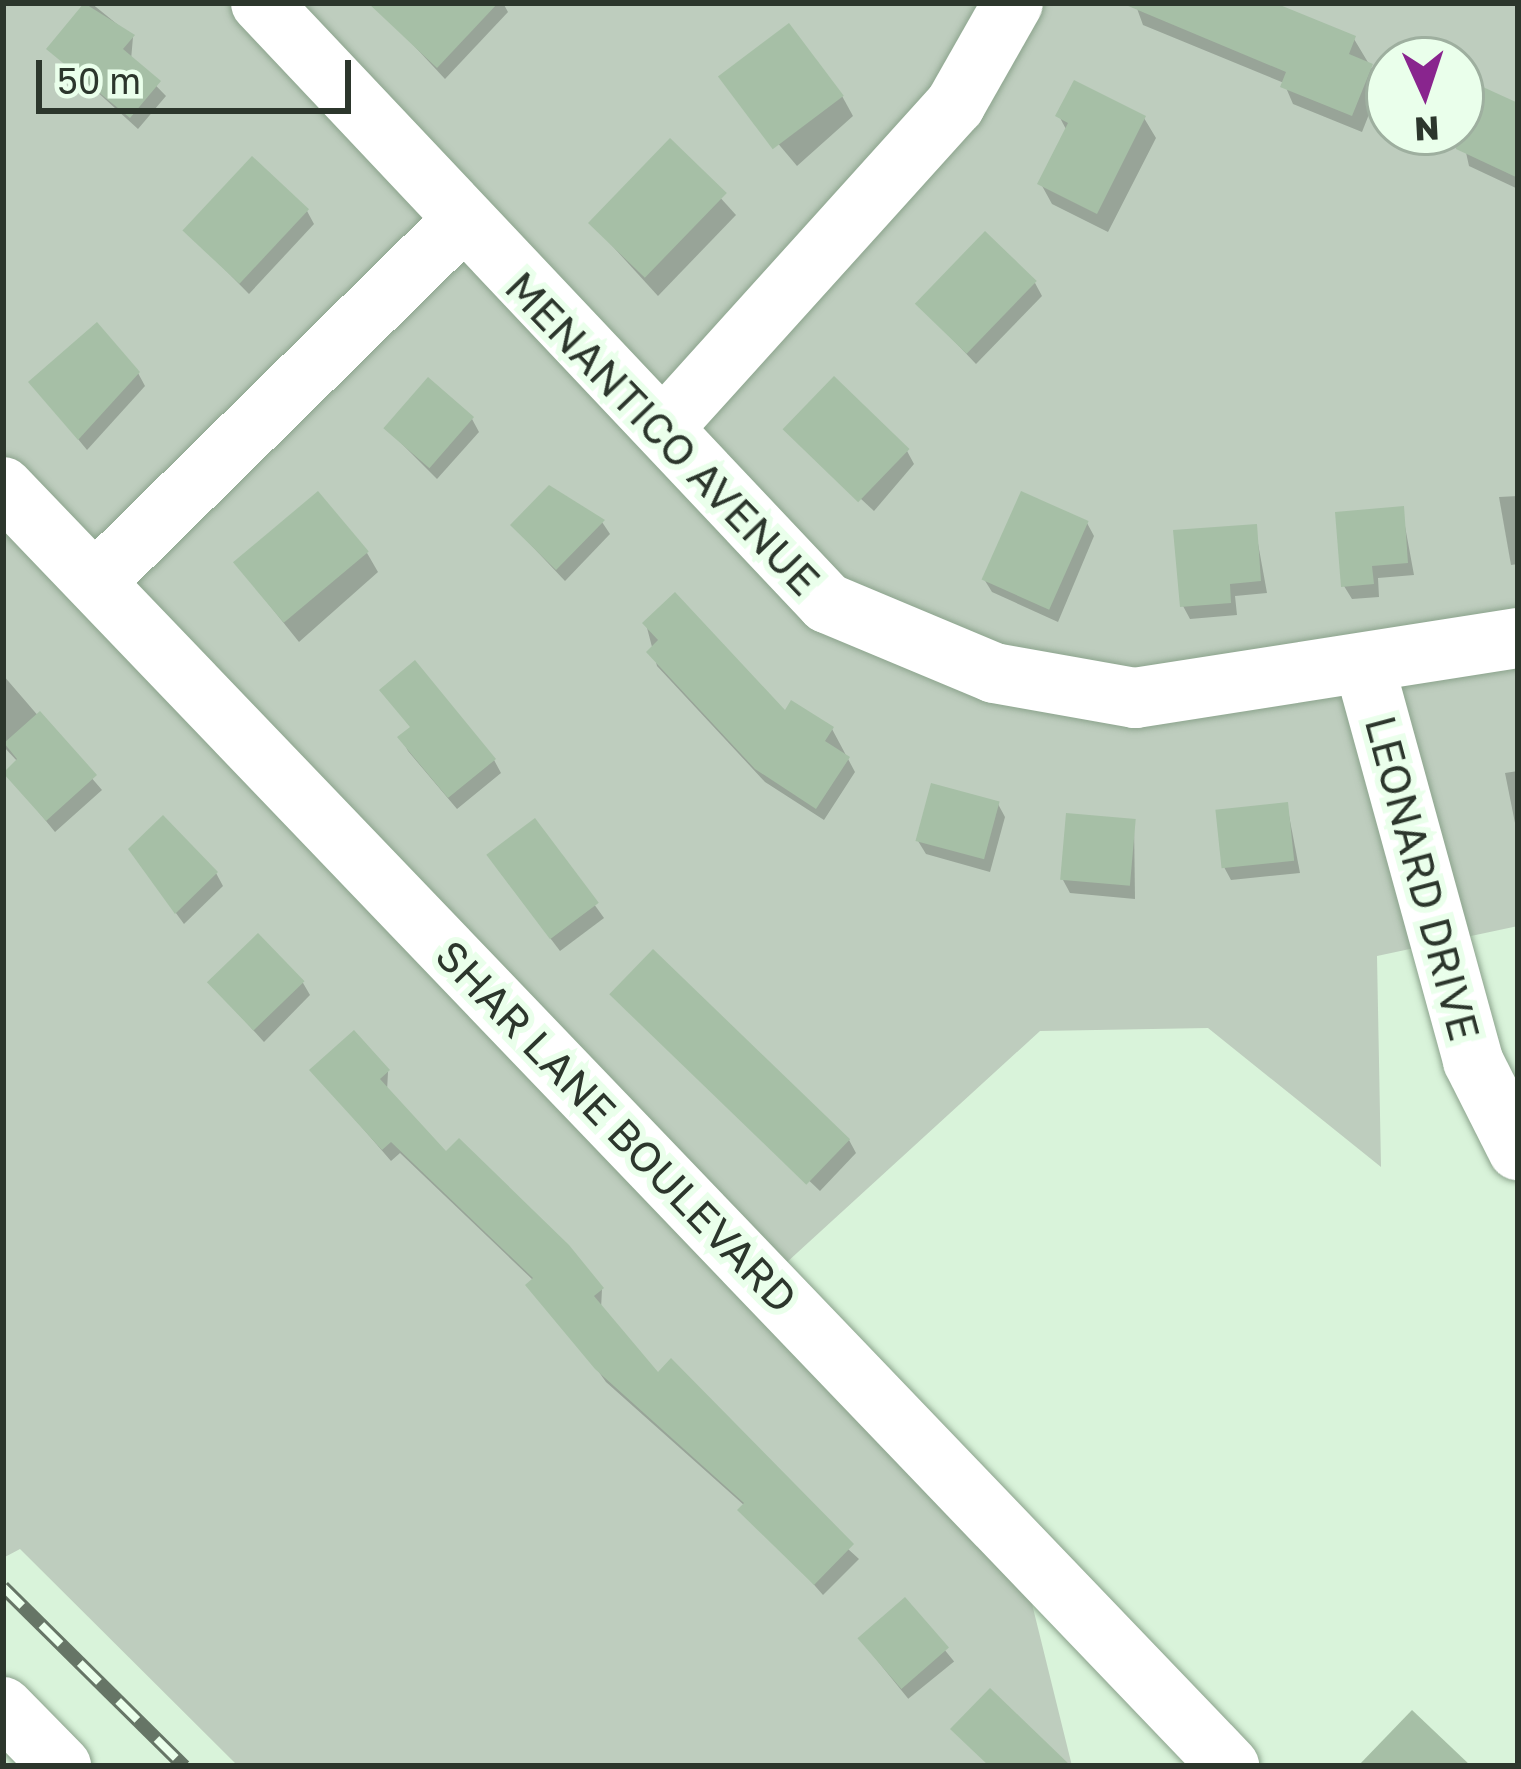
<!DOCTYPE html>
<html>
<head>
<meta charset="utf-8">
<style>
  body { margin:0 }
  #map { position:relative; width:1521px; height:1769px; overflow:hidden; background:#d9f3da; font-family:"Golos Text",sans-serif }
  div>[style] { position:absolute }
  .green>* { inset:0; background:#becdbe }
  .shadow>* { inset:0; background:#0003; transform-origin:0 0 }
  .building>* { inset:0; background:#a6bfa6; transform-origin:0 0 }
  .roads { filter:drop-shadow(0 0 3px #8ba38c) drop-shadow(0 0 3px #8ba38c) }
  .minor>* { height:60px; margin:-30px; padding:0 30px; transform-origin:30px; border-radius:30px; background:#fff }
  .rail>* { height:14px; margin-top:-7px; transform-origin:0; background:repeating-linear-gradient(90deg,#eaffeb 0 27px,#667566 0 54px); box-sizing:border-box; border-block:3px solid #667566 }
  span { translate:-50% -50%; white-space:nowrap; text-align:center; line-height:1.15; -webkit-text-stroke:12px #eaffeb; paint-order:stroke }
  .street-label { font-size:42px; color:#2c362c }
  .frame { position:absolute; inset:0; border:6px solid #2c362c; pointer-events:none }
  .north { position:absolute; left:1365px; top:36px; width:120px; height:120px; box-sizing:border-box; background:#eaffeb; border:3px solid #9eaf9f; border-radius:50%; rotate:177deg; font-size:33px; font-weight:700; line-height:48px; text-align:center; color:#2c362c }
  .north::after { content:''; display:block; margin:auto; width:42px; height:54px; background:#89258e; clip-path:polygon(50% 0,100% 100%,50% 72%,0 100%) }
  .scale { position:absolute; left:36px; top:60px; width:315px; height:54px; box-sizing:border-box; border:6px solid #2c362c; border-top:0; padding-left:15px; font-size:36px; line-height:42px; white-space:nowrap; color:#2c362c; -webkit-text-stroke:9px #eaffeb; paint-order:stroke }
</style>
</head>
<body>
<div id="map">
  <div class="green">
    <i style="clip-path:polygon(evenodd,3px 3px,1518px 3px,1518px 926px,1377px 956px,1381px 1167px,1208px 1028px,1040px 1031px,786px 1263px,1014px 1531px,1072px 1766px,238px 1766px,20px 1549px,3px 1558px,3px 3px,1389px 60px,1461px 60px,1461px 132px,1389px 132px,1389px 60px)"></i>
  </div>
  <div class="shadow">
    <i style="clip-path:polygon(91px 3px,133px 37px,131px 60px,166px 96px,138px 129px,50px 49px)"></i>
    <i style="clip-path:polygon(404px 3px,503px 3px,508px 12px,445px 79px,389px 19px)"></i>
    <i style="clip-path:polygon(1135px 3px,1267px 3px,1354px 39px,1381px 84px,1362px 132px,1293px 104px,1284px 83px,1143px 25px)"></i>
    <i style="clip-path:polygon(727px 83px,842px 96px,853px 116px,797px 166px)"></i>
    <i style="clip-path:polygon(1518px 106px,1518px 189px,1469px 166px,1463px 139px,1448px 132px)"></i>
    <i style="clip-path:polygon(1059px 116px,1144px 118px,1156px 138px,1108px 232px,1052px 204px,1041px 184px,1067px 131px)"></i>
    <i style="clip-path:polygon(670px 142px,736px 215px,658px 296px,595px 227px)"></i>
    <i style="clip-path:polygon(307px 211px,314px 224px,249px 294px,187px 231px)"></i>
    <i style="clip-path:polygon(1035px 283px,1042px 296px,976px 364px,919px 304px)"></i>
    <i style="clip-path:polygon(138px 373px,145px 386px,87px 450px,32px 383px)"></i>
    <i style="clip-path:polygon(472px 419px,479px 432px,437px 479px,386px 428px)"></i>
    <i style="clip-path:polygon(789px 432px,907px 451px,914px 464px,874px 511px)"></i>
    <i style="clip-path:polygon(1518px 496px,1518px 564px,1511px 565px,1499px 497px)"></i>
    <i style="clip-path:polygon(1402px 510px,1414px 575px,1378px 578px,1379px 597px,1352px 599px,1344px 586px)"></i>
    <i style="clip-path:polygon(602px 522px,610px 534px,565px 581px,513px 526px)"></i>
    <i style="clip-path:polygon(1087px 523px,1094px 536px,1058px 622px,992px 592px,984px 579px)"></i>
    <i style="clip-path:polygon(1255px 527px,1267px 593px,1235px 596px,1237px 615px,1190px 619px,1183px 606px)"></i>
    <i style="clip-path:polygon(367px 553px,378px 572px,299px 642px,237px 565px)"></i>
    <i style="clip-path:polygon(646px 624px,785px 714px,832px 729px,855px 772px,824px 820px,765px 782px,657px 666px)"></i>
    <i style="clip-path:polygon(3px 675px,102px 790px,55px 832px,6px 772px,18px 762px,3px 746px)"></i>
    <i style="clip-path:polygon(383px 691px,494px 760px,501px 773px,457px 809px,408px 751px,401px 738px,412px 729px)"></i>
    <i style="clip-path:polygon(1518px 771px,1518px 838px,1505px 773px)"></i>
    <i style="clip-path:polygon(998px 804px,1005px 817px,990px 872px,926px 854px,918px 841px)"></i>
    <i style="clip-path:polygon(1287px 805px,1300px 873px,1231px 880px,1224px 867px)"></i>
    <i style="clip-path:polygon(535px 822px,604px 918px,560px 951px,497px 868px)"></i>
    <i style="clip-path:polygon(1134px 822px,1135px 899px,1070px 893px,1063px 880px)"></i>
    <i style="clip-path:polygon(139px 863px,216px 873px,223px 886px,184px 924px)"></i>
    <i style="clip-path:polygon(303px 983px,310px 995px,264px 1042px,211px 984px)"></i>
    <i style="clip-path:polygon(613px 995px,849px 1140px,856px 1153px,820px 1191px)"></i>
    <i style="clip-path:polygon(313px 1071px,388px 1072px,387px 1091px,446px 1155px,602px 1289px,601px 1309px,658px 1376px,859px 1559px,823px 1595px,745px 1506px,606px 1382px,534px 1281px,400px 1153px,391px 1161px)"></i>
    <i style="left:905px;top:1601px;width:78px;height:59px;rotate:51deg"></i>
  </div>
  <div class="building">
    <i style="clip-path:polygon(84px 3px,135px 35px,123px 49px,161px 81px,130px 118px,46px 49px)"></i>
    <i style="clip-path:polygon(368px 3px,498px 3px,437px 68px)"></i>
    <i style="clip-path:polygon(1121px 3px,1275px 3px,1356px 36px,1349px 54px,1373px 64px,1352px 116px,1280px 87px,1286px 72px)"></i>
    <i style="left:789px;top:23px;width:91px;height:89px;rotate:53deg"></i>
    <i style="clip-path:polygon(1461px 77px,1518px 103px,1518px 178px,1456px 149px)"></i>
    <i style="clip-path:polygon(1074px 80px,1146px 116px,1097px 214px,1037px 184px,1068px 123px,1055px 116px)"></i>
    <i style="left:670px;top:138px;width:79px;height:118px;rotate:44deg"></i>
    <i style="left:252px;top:156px;width:78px;height:102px;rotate:43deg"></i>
    <i style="left:985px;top:231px;width:72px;height:101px;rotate:44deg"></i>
    <i style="clip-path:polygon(97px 322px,140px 372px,78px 440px,28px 382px)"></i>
    <i style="left:834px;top:376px;width:105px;height:74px;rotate:44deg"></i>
    <i style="left:428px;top:377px;width:61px;height:68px;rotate:41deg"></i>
    <i style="clip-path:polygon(549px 485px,605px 520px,556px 570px,510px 525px)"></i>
    <i style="left:318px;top:491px;width:79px;height:111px;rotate:50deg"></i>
    <i style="left:1021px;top:491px;width:74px;height:97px;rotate:24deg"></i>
    <i style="clip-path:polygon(1404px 506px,1408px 563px,1372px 566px,1374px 584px,1341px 587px,1335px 512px)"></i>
    <i style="clip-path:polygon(1257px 524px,1261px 581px,1230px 584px,1231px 603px,1180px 607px,1173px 530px)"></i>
    <i style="clip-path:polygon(675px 592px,785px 710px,791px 700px,834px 727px,825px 741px,850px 757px,816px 809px,755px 769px,646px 652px,658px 640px,642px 623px)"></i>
    <i style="clip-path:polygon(415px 660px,496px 759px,448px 798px,397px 737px,410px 727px,379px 690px)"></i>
    <i style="clip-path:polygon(40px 711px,97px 775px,46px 821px,3px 773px,17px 759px,4px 743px)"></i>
    <i style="left:931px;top:783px;width:71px;height:60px;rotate:15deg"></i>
    <i style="left:1288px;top:802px;width:59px;height:73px;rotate:84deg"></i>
    <i style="left:1066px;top:813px;width:70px;height:67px;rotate:5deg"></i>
    <i style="clip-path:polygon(163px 815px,218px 872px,175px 914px,128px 849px)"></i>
    <i style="left:535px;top:818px;width:106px;height:61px;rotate:53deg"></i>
    <i style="left:258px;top:933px;width:67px;height:71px;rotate:46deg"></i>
    <i style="left:653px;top:949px;width:274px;height:63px;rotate:44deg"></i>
    <i style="clip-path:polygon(354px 1030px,390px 1070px,380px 1079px,446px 1151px,459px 1138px,569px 1245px,604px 1288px,594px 1296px,658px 1372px,671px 1358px,854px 1544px,814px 1585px,737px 1510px,744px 1503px,595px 1369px,525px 1285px,533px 1278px,391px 1142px,382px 1150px,309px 1070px)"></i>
    <i style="left:905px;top:1597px;width:67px;height:63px;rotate:49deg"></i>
    <i style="clip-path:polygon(990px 1688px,1071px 1766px,989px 1766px,950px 1729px)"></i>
    <i style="clip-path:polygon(1412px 1710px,1471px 1766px,1358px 1766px)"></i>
  </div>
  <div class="roads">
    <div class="minor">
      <i style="left:261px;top:3px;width:825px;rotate:46.67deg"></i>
      <i style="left:827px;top:603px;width:181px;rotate:22.7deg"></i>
      <i style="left:994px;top:673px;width:143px;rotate:10.1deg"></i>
      <i style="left:1135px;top:698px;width:388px;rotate:-8.9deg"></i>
      <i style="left:665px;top:426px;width:433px;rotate:-47.9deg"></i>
      <i style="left:955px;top:105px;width:117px;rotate:-60.4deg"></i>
      <i style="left:3px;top:487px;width:1772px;rotate:46.21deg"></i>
      <i style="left:96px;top:581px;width:509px;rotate:-44.52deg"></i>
      <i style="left:1365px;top:668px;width:408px;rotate:74.6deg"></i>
      <i style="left:1473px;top:1061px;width:100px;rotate:63.2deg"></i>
      <i style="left:3px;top:1707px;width:83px;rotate:45.5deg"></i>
    </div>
  </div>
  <div class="rail">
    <i style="left:3px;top:1587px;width:255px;rotate:44.7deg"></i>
  </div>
  <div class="street-label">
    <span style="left:663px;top:433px;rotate:46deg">MENANTICO AVENUE</span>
    <span style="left:1423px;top:878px;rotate:75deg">LEONARD DRIVE</span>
    <span style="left:617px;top:1126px;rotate:46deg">SHAR LANE BOULEVARD</span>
  </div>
  <div class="frame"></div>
  <div class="north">N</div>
  <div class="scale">50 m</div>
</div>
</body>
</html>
